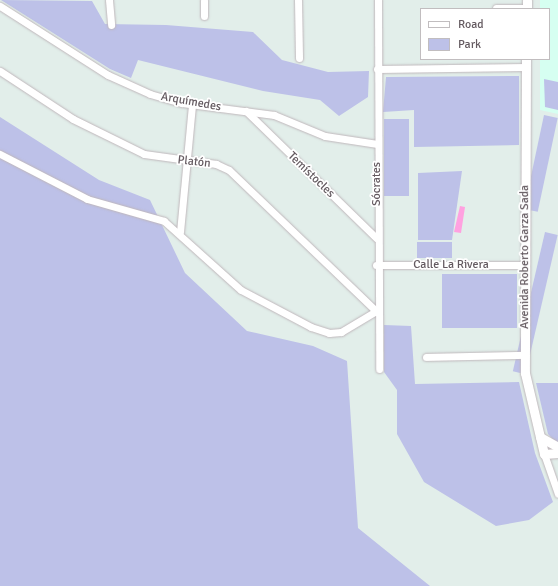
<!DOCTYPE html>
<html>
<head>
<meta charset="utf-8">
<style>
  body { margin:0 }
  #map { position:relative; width:558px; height:586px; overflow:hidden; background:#e2eeea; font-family:Signika,sans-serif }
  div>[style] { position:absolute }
  .commercial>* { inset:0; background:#d6fff1 }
  .green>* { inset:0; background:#bdc1e8; transform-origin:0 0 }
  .water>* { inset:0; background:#ffa1e0 }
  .roads { filter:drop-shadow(0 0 1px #bfb7bb) drop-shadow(0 0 1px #bfb7bb) }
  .minor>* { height:7px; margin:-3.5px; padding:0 3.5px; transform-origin:3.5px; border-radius:3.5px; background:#fff }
  .tertiary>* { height:9px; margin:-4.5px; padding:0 4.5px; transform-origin:4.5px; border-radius:4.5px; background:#fff }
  span { translate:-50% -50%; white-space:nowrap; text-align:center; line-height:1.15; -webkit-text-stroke:3.5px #fff; paint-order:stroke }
  .street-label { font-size:12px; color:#645a60 }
  .legend { position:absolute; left:420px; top:8px; width:130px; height:52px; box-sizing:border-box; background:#fff; border:1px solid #c1bdbf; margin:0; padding:5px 7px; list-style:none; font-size:12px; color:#645a60 }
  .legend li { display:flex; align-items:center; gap:8px; height:20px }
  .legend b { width:20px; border:1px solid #c1bdbf }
</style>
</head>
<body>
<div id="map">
  <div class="commercial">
    <i style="clip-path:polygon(540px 0,558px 0,558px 114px,540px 110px,540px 59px,549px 59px,549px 9px,540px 9px)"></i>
  </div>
  <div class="green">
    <i style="clip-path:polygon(1px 0,92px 1px,105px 24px,166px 25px,253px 32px,282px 60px,328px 72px,369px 71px,368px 97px,339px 116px,320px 100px,263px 91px,138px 60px,131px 78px,110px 69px)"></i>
    <i style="clip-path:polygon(519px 76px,519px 145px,414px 147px,414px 110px,383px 112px,386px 77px)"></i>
    <i style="clip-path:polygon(544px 79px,558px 82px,558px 110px,545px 107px)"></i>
    <i style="left:544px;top:115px;width:14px;height:96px;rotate:12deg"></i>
    <i style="clip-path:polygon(0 117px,99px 180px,150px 200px,185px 273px,247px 331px,313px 346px,347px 361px,358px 528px,430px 586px,0 586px)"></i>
    <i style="left:384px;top:119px;width:25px;height:77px"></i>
    <i style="clip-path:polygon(462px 171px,452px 240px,418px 240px,418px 173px)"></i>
    <i style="left:545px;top:232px;width:13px;height:143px;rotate:13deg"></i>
    <i style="left:452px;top:242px;width:16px;height:35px;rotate:90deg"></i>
    <i style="left:442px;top:274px;width:75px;height:54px"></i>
    <i style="clip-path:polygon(384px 325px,411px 326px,415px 384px,519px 382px,535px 453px,553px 502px,529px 520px,496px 526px,424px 482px,397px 434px,397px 390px,384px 372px)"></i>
    <i style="clip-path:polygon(536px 383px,558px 383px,558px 445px,548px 434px)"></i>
  </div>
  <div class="water">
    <i style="clip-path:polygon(460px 206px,465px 207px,461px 233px,454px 232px)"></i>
  </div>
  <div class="roads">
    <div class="minor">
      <i style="left:109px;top:0;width:25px;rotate:85deg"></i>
      <i style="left:204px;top:0;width:16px;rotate:90deg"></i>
      <i style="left:298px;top:0;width:58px;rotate:89deg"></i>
      <i style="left:378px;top:0;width:369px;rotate:89.8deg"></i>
      <i style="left:0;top:6px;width:128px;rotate:32.6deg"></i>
      <i style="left:108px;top:75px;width:46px;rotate:24.3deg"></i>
      <i style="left:150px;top:94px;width:33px;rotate:16deg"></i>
      <i style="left:182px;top:103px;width:93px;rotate:7.4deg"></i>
      <i style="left:274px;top:115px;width:55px;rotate:22.4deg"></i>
      <i style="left:325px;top:136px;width:53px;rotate:8.7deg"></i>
      <i style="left:496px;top:8px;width:31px"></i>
      <i style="left:377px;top:69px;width:149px;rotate:-0.8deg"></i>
      <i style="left:0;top:71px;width:87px;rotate:33.3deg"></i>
      <i style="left:73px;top:119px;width:79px;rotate:26.2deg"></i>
      <i style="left:144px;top:154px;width:73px;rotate:7.9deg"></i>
      <i style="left:216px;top:164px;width:14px;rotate:25deg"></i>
      <i style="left:229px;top:170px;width:205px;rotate:43.8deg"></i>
      <i style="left:246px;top:111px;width:182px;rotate:44.3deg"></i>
      <i style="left:0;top:154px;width:98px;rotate:27.3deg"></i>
      <i style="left:87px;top:199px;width:80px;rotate:15.9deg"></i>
      <i style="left:164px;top:221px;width:103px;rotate:41.9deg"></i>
      <i style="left:241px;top:290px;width:79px;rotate:27.9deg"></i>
      <i style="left:311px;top:327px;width:19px;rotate:18deg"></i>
      <i style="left:329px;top:333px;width:12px;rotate:-5deg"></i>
      <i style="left:341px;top:332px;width:39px;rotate:-31deg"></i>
      <i style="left:180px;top:232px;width:129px;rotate:-84.6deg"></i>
      <i style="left:376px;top:265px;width:149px"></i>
      <i style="left:426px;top:357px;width:99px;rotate:-1.2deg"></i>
      <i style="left:544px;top:454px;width:42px;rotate:70.7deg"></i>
    </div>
    <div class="tertiary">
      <i style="left:527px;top:9px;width:9px;rotate:-90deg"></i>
      <i style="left:526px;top:59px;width:314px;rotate:90.2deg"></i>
      <i style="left:525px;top:373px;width:83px;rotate:76.8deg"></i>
      <i style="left:544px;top:454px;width:14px;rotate:-4deg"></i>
      <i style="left:540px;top:437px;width:21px;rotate:29deg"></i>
    </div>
  </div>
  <div class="street-label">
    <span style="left:191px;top:102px;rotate:10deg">Arquímedes</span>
    <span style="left:194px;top:162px;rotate:6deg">Platón</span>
    <span style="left:311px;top:175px;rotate:44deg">Temístocles</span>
    <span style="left:377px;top:184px;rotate:-90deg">Sócrates</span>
    <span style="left:525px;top:257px;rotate:-90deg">Avenida Roberto Garza Sada</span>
    <span style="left:451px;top:265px">Calle La Rivera</span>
  </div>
  <ul class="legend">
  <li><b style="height:5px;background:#fff"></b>Road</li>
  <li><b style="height:11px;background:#bdc1e8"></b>Park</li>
  </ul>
</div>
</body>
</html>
